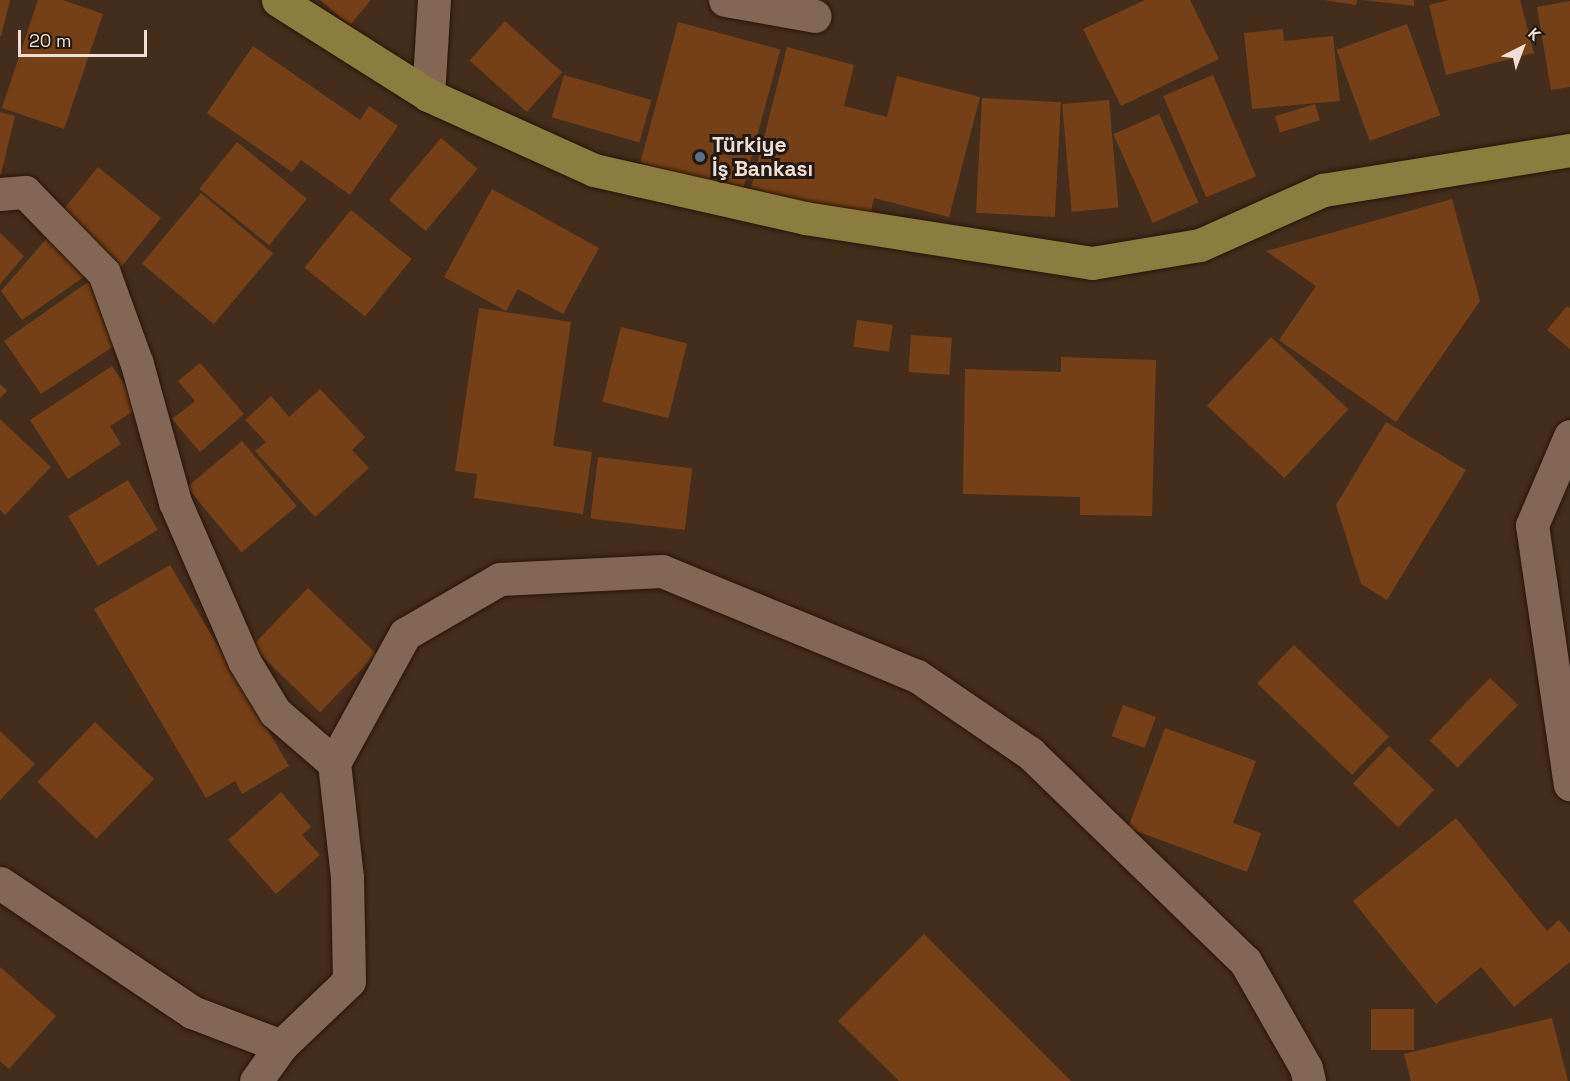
<!DOCTYPE html>
<html>
<head>
<meta charset="utf-8">
<style>
  body { margin:0 }
  #map { position:relative; width:1570px; height:1081px; overflow:hidden; background:#452d1c; font-family:"Space Grotesk",sans-serif }
  div>[style] { position:absolute }
  .building>* { inset:0; background:#754017; transform-origin:0 0 }
  .roads { filter:drop-shadow(0 0 2px #2a1405) drop-shadow(0 0 2px #2a1405) }
  .minor>* { height:33px; margin:-16.5px; padding:0 16.5px; transform-origin:16.5px; border-radius:16.5px; background:#826755 }
  .major>* { height:33px; margin:-16.5px; padding:0 16.5px; transform-origin:16.5px; border-radius:16.5px; background:#8c7c40 }
  .dots>* { width:16px; height:16px; translate:-50% -50%; box-sizing:border-box; border:3px solid #231811; border-radius:50% }
  span { translate:-50% -50%; white-space:nowrap; text-align:center; line-height:1.15; -webkit-text-stroke:6px #231811; paint-order:stroke }
  .poi-label { font-size:21px; color:#eeded4; font-weight:700 }
  .left { translate:0 -50%; text-align:left }
  .north { position:absolute; left:1492px; top:18px; width:60px; height:60px; -webkit-text-stroke:4px #231811; paint-order:stroke; rotate:42deg; font-size:16px; font-weight:700; line-height:24px; text-align:center; color:#eeded4 }
  .north::after { content:''; display:block; margin:auto; width:21px; height:27px; background:#eeded4; clip-path:polygon(50% 0,100% 100%,50% 72%,0 100%) }
  .scale { position:absolute; left:18px; top:30px; width:129px; height:27px; box-sizing:border-box; border:3px solid #eeded4; border-top:0; padding-left:8px; font-size:18px; line-height:21px; white-space:nowrap; color:#eeded4; -webkit-text-stroke:4px #231811; paint-order:stroke }
</style>
</head>
<body>
<div id="map">
  <div class="building">
    <i style="clip-path:polygon(0 0,10px 0,1px 36px,0 36px)"></i>
    <i style="clip-path:polygon(38px 0,63px 0,103px 14px,64px 129px,2px 108px)"></i>
    <i style="clip-path:polygon(320px 0,371px 0,350px 25px)"></i>
    <i style="clip-path:polygon(1145px 0,1190px 0,1219px 59px,1121px 106px,1083px 29px)"></i>
    <i style="clip-path:polygon(1324px 0,1357px 0,1356px 5px)"></i>
    <i style="clip-path:polygon(1363px 0,1414px 0,1414px 6px)"></i>
    <i style="clip-path:polygon(1449px 0,1520px 0,1534px 53px,1446px 75px,1429px 5px)"></i>
    <i style="clip-path:polygon(1570px 1px,1570px 87px,1551px 90px,1537px 7px)"></i>
    <i style="left:505px;top:21px;width:77px;height:53px;rotate:42deg"></i>
    <i style="left:678px;top:22px;width:106px;height:146px;rotate:15deg"></i>
    <i style="left:1407px;top:24px;width:97px;height:75px;rotate:70deg"></i>
    <i style="clip-path:polygon(1283px 29px,1284px 41px,1333px 36px,1340px 101px,1252px 109px,1244px 33px)"></i>
    <i style="clip-path:polygon(253px 46px,360px 120px,369px 106px,398px 126px,350px 195px,301px 160px,292px 172px,207px 113px)"></i>
    <i style="clip-path:polygon(787px 47px,854px 65px,844px 106px,887px 117px,897px 76px,980px 97px,949px 217px,874px 198px,869px 220px,751px 188px)"></i>
    <i style="left:564px;top:75px;width:91px;height:44px;rotate:16deg"></i>
    <i style="left:1213px;top:75px;width:110px;height:54px;rotate:67deg"></i>
    <i style="left:982px;top:98px;width:79px;height:115px;rotate:3deg"></i>
    <i style="left:1109px;top:100px;width:108px;height:47px;rotate:85deg"></i>
    <i style="left:1315px;top:104px;width:17px;height:42px;rotate:73deg"></i>
    <i style="clip-path:polygon(0 112px,15px 116px,1px 174px,0 174px)"></i>
    <i style="left:1159px;top:114px;width:97px;height:50px;rotate:66deg"></i>
    <i style="left:441px;top:138px;width:48px;height:81px;rotate:40deg"></i>
    <i style="left:237px;top:142px;width:90px;height:60px;rotate:39deg"></i>
    <i style="left:98px;top:167px;width:81px;height:66px;rotate:39deg"></i>
    <i style="clip-path:polygon(492px 189px,599px 248px,563px 314px,518px 289px,506px 311px,444px 277px)"></i>
    <i style="left:201px;top:193px;width:94px;height:92px;rotate:40deg"></i>
    <i style="clip-path:polygon(1452px 199px,1480px 301px,1396px 422px,1279px 340px,1316px 286px,1266px 251px)"></i>
    <i style="left:351px;top:210px;width:78px;height:74px;rotate:39deg"></i>
    <i style="clip-path:polygon(0 233px,24px 256px,0 284px)"></i>
    <i style="clip-path:polygon(49px 236px,91px 272px,22px 320px,1px 291px)"></i>
    <i style="clip-path:polygon(95px 277px,114px 346px,41px 394px,4px 341px)"></i>
    <i style="clip-path:polygon(1567px 306px,1570px 308px,1570px 349px,1547px 330px)"></i>
    <i style="clip-path:polygon(479px 308px,571px 322px,553px 446px,592px 452px,583px 514px,474px 498px,477px 474px,455px 471px)"></i>
    <i style="left:857px;top:320px;width:36px;height:27px;rotate:8deg"></i>
    <i style="left:621px;top:327px;width:68px;height:77px;rotate:14deg"></i>
    <i style="left:911px;top:335px;width:41px;height:37px;rotate:4deg"></i>
    <i style="left:1271px;top:337px;width:106px;height:94px;rotate:43deg"></i>
    <i style="clip-path:polygon(1061px 357px,1156px 360px,1152px 516px,1080px 515px,1080px 497px,963px 494px,965px 369px,1061px 372px)"></i>
    <i style="clip-path:polygon(200px 363px,244px 414px,200px 452px,172px 419px,195px 401px,178px 381px)"></i>
    <i style="clip-path:polygon(112px 366px,140px 407px,110px 426px,121px 444px,68px 479px,30px 420px)"></i>
    <i style="clip-path:polygon(0 384px,7px 391px,0 398px)"></i>
    <i style="clip-path:polygon(320px 389px,365px 437px,352px 450px,369px 468px,315px 517px,255px 451px,266px 442px,245px 420px,271px 396px,289px 417px)"></i>
    <i style="clip-path:polygon(0 419px,51px 467px,5px 515px,0 510px)"></i>
    <i style="clip-path:polygon(1386px 422px,1466px 470px,1387px 600px,1361px 584px,1336px 505px)"></i>
    <i style="left:242px;top:441px;width:85px;height:72px;rotate:50deg"></i>
    <i style="left:598px;top:457px;width:95px;height:62px;rotate:7deg"></i>
    <i style="left:128px;top:480px;width:58px;height:70px;rotate:59deg"></i>
    <i style="clip-path:polygon(170px 565px,289px 766px,242px 794px,235px 781px,206px 798px,94px 609px)"></i>
    <i style="left:308px;top:588px;width:95px;height:81px;rotate:44deg"></i>
    <i style="left:1294px;top:645px;width:132px;height:53px;rotate:44deg"></i>
    <i style="left:1490px;top:678px;width:39px;height:87px;rotate:44deg"></i>
    <i style="left:1123px;top:705px;width:35px;height:33px;rotate:20deg"></i>
    <i style="left:95px;top:722px;width:82px;height:83px;rotate:44deg"></i>
    <i style="clip-path:polygon(1165px 728px,1256px 761px,1233px 823px,1261px 833px,1247px 872px,1128px 828px)"></i>
    <i style="clip-path:polygon(0 731px,35px 764px,0 800px)"></i>
    <i style="left:1389px;top:746px;width:63px;height:52px;rotate:44deg"></i>
    <i style="clip-path:polygon(281px 792px,311px 827px,302px 835px,320px 855px,276px 894px,228px 840px)"></i>
    <i style="clip-path:polygon(1456px 818px,1547px 931px,1559px 920px,1570px 933px,1570px 962px,1514px 1007px,1481px 967px,1436px 1004px,1353px 901px)"></i>
    <i style="clip-path:polygon(924px 934px,1071px 1081px,899px 1081px,838px 1021px)"></i>
    <i style="clip-path:polygon(0 967px,56px 1016px,9px 1069px,0 1061px)"></i>
    <i style="left:1371px;top:1009px;width:43px;height:41px"></i>
    <i style="clip-path:polygon(1552px 1018px,1568px 1081px,1411px 1081px,1404px 1054px)"></i>
  </div>
  <div class="roads">
    <div class="minor">
      <i style="left:725px;top:0;width:91px;rotate:10.1deg"></i>
      <i style="left:428px;top:95px;width:95px;rotate:-86.4deg"></i>
      <i style="left:0;top:194px;width:25px;rotate:-5deg"></i>
      <i style="left:25px;top:192px;width:113px;rotate:45.7deg"></i>
      <i style="left:104px;top:273px;width:97px;rotate:70.1deg"></i>
      <i style="left:137px;top:364px;width:143px;rotate:74.6deg"></i>
      <i style="left:175px;top:502px;width:173px;rotate:66.5deg"></i>
      <i style="left:244px;top:661px;width:60px;rotate:58.7deg"></i>
      <i style="left:275px;top:712px;width:78px;rotate:40.8deg"></i>
      <i style="left:334px;top:763px;width:115px;rotate:83.5deg"></i>
      <i style="left:347px;top:877px;width:104px;rotate:88.9deg"></i>
      <i style="left:349px;top:981px;width:94px;rotate:136.3deg"></i>
      <i style="left:281px;top:1046px;width:43px;rotate:125.5deg"></i>
      <i style="left:1570px;top:436px;width:97px;rotate:113.1deg"></i>
      <i style="left:1532px;top:525px;width:262px;rotate:81.7deg"></i>
      <i style="left:334px;top:763px;width:147px;rotate:-61.2deg"></i>
      <i style="left:405px;top:634px;width:110px;rotate:-30.1deg"></i>
      <i style="left:500px;top:579px;width:162px;rotate:-2.8deg"></i>
      <i style="left:662px;top:571px;width:276px;rotate:22.4deg"></i>
      <i style="left:917px;top:676px;width:137px;rotate:34.3deg"></i>
      <i style="left:1030px;top:753px;width:299px;rotate:44.1deg"></i>
      <i style="left:1245px;top:961px;width:123px;rotate:60.3deg"></i>
      <i style="left:1306px;top:1068px;width:13px;rotate:77deg"></i>
      <i style="left:0;top:883px;width:231px;rotate:33.9deg"></i>
      <i style="left:192px;top:1012px;width:95px;rotate:20.9deg"></i>
    </div>
    <div class="major">
      <i style="left:278px;top:0;width:178px;rotate:32.3deg"></i>
      <i style="left:428px;top:95px;width:182px;rotate:24.3deg"></i>
      <i style="left:594px;top:170px;width:216px;rotate:12.8deg"></i>
      <i style="left:805px;top:218px;width:291px;rotate:8.9deg"></i>
      <i style="left:1092px;top:263px;width:109px;rotate:-9.5deg"></i>
      <i style="left:1200px;top:245px;width:135px;rotate:-24.1deg"></i>
      <i style="left:1323px;top:190px;width:250px;rotate:-9.2deg"></i>
    </div>
  </div>
  <div class="dots">
    <i style="left:700px;top:157px;background:#5c6f8a"></i>
  </div>
  <div class="poi-label">
    <span class="left" style="left:712px;top:157px">Türkiye<br>İş Bankası</span>
  </div>
  <div class="north">K</div>
  <div class="scale">20 m</div>
</div>
</body>
</html>
